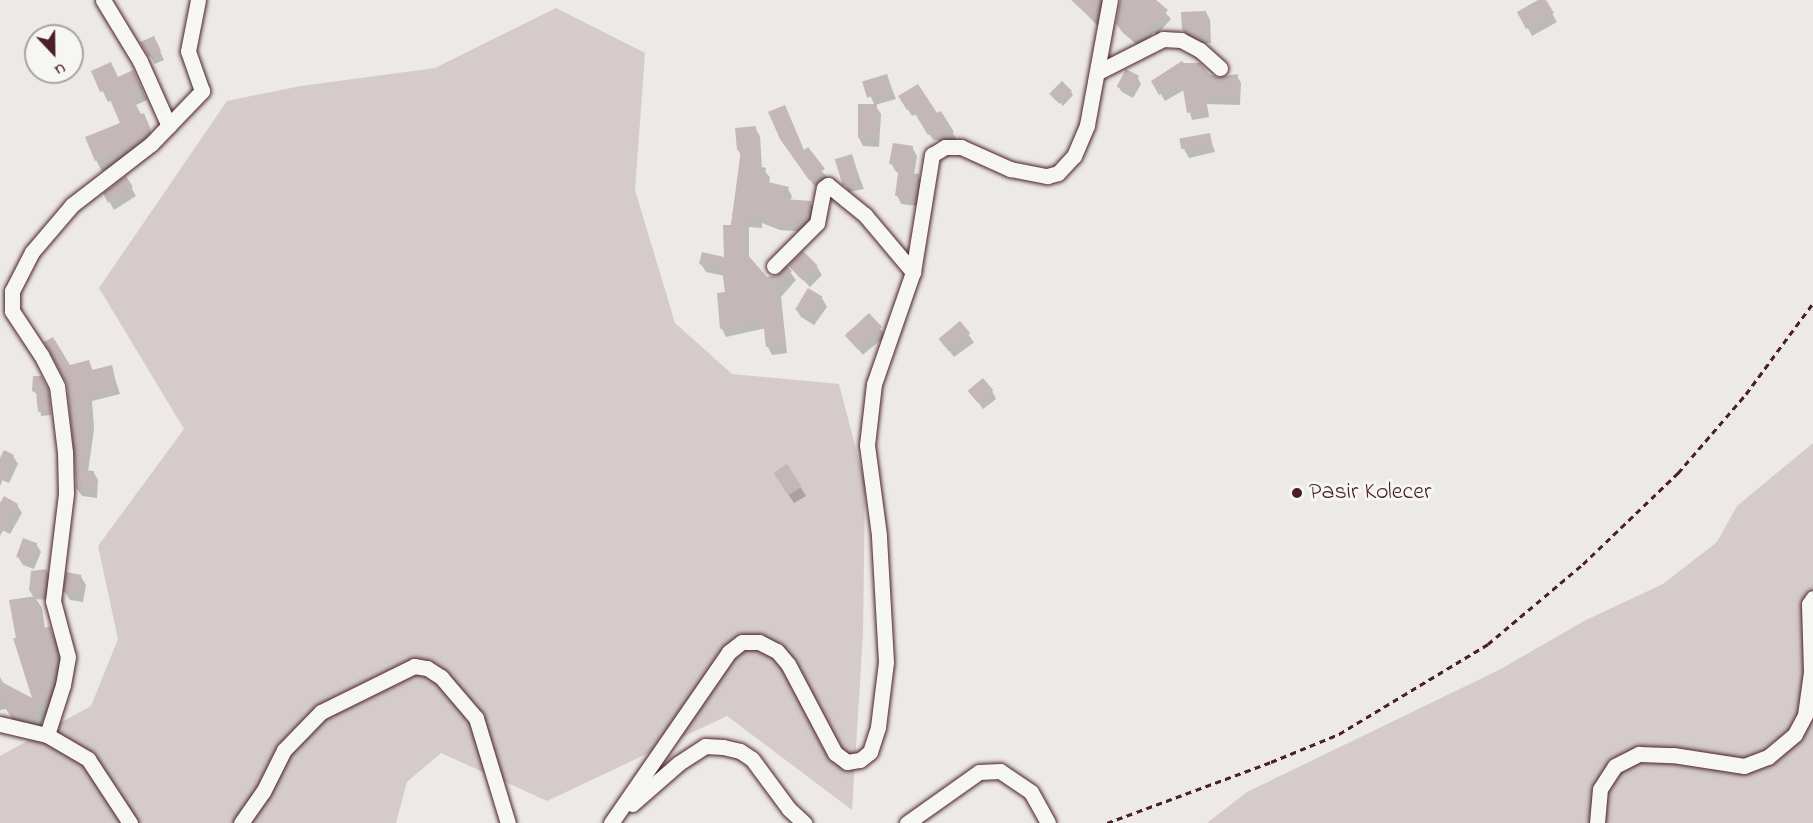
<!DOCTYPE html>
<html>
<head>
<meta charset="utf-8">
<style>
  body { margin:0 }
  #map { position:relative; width:1813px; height:823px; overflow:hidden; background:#ece9e6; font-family:"Indie Flower",sans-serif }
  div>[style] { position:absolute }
  .green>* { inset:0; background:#d4cbca }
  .shadow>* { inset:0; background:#0003; transform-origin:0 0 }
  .building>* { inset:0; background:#c4b7b7; transform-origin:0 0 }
  .path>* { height:3px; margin-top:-1.5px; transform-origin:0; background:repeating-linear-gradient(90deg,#4a1f2b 0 6px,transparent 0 10.5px) }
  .roads { filter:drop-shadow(0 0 2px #4a1f2b) drop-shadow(0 0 2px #4a1f2b) }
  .minor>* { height:15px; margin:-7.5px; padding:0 7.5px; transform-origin:7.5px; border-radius:7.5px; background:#f6f6f2 }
  .dots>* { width:16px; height:16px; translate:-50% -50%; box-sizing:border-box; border:3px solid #f6f6f2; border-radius:50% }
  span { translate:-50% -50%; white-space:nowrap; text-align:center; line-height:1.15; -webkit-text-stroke:6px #f6f6f2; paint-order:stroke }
  .poi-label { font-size:24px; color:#4a1f2b }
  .left { translate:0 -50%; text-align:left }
  .north { position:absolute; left:24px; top:24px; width:60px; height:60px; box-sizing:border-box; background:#f6f6f2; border:2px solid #b1a0a2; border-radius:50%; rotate:158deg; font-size:16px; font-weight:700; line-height:24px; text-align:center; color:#4a1f2b }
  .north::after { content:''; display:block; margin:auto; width:21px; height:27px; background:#4a1f2b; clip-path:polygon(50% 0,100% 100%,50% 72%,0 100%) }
</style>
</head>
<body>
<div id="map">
  <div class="green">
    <i style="clip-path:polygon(556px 8px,645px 53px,635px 190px,675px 323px,732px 374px,839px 384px,865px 484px,863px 634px,852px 810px,727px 716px,547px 801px,441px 753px,407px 782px,396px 823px,0 823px,0 756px,91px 706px,118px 639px,98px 546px,184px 429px,99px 288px,227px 101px,301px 86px,435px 68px)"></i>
    <i style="clip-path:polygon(1813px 443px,1813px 823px,1207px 823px,1247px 792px,1501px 669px,1584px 621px,1663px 584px,1717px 542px,1737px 506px)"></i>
  </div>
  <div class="shadow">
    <i style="clip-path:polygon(1072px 0,1107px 0,1100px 28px)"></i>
    <i style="clip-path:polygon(1121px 0,1154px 0,1171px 19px,1157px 35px,1154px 32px,1141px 48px,1122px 32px,1117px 24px)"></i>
    <i style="clip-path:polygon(1541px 0,1544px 0,1557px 22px,1532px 36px,1519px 12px)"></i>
    <i style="clip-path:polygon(1206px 12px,1210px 20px,1211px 43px,1200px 44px,1188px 38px,1183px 30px)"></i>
    <i style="clip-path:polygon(142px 43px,158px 46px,164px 60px,155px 64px)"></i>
    <i style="clip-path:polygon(111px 64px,118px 78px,139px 83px,147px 100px,136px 105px,156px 141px,140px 155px,102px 171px,96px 160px,122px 124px,112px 100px,108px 102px,93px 71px)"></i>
    <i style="clip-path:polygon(887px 76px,896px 99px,875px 105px,881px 114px,879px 147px,863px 146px,859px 138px,875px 106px,865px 84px)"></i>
    <i style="clip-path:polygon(1237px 76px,1241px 83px,1240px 105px,1207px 104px,1209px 117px,1192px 120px,1184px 90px,1165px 101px,1153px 81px)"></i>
    <i style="clip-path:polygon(1137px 77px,1141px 84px,1133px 98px,1122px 92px,1118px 86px)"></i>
    <i style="clip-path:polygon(1071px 92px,1073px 95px,1063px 106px,1052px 94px)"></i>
    <i style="clip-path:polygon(900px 97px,936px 115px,941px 113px,957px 140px,943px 147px,938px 140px,933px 140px,917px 114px,912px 116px)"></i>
    <i style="clip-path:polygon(755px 128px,760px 136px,762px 169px,770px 177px,769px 184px,788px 189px,792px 196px,790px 201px,810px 202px,815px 210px,807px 232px,780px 230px,762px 223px,762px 228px,749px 227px,749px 259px,767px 278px,778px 277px,787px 268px,796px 280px,781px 297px,787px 353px,772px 355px,768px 347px,766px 328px,726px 337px,722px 329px,719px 294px,726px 294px,725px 276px,706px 272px,701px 264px,726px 259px,741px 156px,738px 150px,736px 129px)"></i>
    <i style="clip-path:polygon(1209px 135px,1215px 152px,1189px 158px,1184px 149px)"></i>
    <i style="clip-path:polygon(912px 147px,917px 156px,914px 175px,918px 176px,923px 184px,919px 206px,901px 204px,897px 195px,899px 172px,896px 172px,891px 163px)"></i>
    <i style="clip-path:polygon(787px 148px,804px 152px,828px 178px,815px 187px)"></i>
    <i style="clip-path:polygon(851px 156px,864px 189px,849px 192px,844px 184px)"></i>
    <i style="clip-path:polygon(126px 178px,136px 196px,114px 210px,105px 194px)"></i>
    <i style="clip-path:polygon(790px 266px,817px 267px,822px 275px,810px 287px)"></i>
    <i style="clip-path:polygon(822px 298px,827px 307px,814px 325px,801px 317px,796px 309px)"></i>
    <i style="left:869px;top:315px;width:27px;height:30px;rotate:51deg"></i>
    <i style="left:960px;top:323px;width:24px;height:25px;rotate:54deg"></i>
    <i style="clip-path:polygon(89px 362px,93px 371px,111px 367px,120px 394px,92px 401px,94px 429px,88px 472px,94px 473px,98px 480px,97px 498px,82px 496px,77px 489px,67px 381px,69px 367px)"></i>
    <i style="clip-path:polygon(40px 378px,49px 394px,51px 415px,41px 416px,38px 395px,33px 391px)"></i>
    <i style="clip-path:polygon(970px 391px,992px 391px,996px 399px,983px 409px)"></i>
    <i style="clip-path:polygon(13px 456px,18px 464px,9px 483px,0 479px,0 462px)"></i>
    <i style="clip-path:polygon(780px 482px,801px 488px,806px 496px,794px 503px)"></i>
    <i style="clip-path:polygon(17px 505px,22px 513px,10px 534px,0 529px,0 506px)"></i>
    <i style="clip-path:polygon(36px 544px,41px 552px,34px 569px,23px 565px,18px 557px)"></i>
    <i style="clip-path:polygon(46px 570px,51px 578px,48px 600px,36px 599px,42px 608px,45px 629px,49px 628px,55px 639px,63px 669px,51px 706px,37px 731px,12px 719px,6px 709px,0 710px,0 677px,5px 686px,35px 701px,17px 639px,34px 598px,30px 591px)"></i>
    <i style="clip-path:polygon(81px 577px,86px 585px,83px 602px,70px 600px,65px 592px)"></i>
  </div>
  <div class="building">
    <i style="clip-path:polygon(1071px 0,1100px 0,1096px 22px)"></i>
    <i style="clip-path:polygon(1120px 0,1156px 0,1168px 10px,1152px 28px,1149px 25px,1136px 41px,1116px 24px)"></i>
    <i style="clip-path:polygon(1538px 0,1546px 0,1554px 13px,1526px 29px,1517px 12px)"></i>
    <i style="clip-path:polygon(1206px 11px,1208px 35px,1194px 36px,1182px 30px,1181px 12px)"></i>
    <i style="clip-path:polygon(154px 36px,161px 51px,149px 57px,140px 42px)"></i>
    <i style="clip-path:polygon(1182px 61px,1184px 63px,1200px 63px,1209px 74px,1217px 77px,1238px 74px,1237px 99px,1204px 98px,1206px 110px,1187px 113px,1182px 83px,1159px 95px,1151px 81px)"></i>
    <i style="clip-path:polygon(111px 62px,118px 77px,133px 70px,142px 89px,131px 94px,140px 115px,144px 113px,151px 130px,134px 144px,95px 161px,85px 137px,120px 123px,106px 90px,100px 92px,91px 71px)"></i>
    <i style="left:1126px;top:69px;width:15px;height:20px;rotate:28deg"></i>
    <i style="left:887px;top:74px;width:17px;height:26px;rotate:73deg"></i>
    <i style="left:1062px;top:81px;width:14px;height:18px;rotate:45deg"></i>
    <i style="clip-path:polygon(918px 84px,937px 113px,941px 111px,954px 132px,937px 140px,933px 133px,928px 135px,911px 107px,907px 110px,898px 96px)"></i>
    <i style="left:858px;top:104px;width:19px;height:34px"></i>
    <i style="clip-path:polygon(785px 105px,804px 150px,808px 147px,825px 169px,809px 180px,780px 139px,768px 112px)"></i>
    <i style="clip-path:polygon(756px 126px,759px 166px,766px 168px,764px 181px,789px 187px,783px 199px,811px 201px,808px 218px,802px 224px,775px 223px,758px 216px,758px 221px,745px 219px,746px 253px,767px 277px,777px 275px,787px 266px,792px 271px,776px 287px,784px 345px,766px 347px,763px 320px,720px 329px,717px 293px,725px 292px,722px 270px,699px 264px,702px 252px,724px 257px,723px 225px,731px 225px,741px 150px,737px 150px,735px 128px)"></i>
    <i style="left:1210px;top:133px;width:11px;height:31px;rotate:80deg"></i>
    <i style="clip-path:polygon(893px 143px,913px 146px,909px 173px,919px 174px,915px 198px,895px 196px,899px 165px,889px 164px)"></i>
    <i style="left:852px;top:154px;width:28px;height:18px;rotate:73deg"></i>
    <i style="clip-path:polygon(126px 176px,133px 187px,108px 203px,103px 193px)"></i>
    <i style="left:803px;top:251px;width:21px;height:21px;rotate:45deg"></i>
    <i style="left:808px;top:288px;width:17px;height:25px;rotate:31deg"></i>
    <i style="left:869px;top:313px;width:19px;height:33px;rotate:47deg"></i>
    <i style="left:960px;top:321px;width:16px;height:28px;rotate:50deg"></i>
    <i style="clip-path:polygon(53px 337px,70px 365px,89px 360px,92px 370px,112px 365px,117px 387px,89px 394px,91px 421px,84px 470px,94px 471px,93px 490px,76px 489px,75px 451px,67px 384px,44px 342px)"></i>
    <i style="clip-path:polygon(33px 376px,41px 376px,48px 389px,50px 411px,38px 412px,36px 392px,32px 391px)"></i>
    <i style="left:983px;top:378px;width:16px;height:20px;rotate:50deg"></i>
    <i style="clip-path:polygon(4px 450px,14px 455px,0 486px,0 458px)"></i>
    <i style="left:787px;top:464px;width:27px;height:16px;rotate:57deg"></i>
    <i style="clip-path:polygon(4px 496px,18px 504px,0 536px,0 503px)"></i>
    <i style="left:23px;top:538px;width:15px;height:20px;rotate:20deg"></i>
    <i style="clip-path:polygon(47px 569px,44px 593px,29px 591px,31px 571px)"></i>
    <i style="left:66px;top:572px;width:16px;height:20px;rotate:11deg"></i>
    <i style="clip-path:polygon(36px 596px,42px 629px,50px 626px,58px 657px,49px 697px,45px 696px,31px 721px,4px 708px,9px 697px,0 699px,0 681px,32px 698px,13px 638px,16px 638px,9px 600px)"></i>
  </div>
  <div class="path">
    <i style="left:1107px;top:823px;width:175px;rotate:-20.4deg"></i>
    <i style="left:1271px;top:762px;width:74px;rotate:-22.4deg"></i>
    <i style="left:1339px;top:734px;width:174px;rotate:-31.1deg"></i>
    <i style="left:1488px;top:644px;width:124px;rotate:-40.1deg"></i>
    <i style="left:1583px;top:564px;width:132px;rotate:-43.8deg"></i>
    <i style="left:1678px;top:473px;width:104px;rotate:-49.3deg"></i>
    <i style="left:1746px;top:394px;width:113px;rotate:-53.6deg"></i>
  </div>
  <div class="roads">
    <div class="minor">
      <i style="left:103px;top:0;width:71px;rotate:58.8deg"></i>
      <i style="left:140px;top:61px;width:71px;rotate:66deg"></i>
      <i style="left:1098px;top:72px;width:73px;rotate:-26.9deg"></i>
      <i style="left:1163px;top:39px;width:18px;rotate:3deg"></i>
      <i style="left:1181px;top:40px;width:21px;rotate:28deg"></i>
      <i style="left:1200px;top:50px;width:27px;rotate:42deg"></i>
      <i style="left:774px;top:266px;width:61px;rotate:-45deg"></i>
      <i style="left:817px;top:223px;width:36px;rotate:-79deg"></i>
      <i style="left:824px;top:188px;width:5px;rotate:-37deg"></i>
      <i style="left:828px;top:185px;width:48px;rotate:39deg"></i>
      <i style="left:865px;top:215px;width:75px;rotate:49.9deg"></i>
      <i style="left:0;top:724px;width:48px;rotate:13.2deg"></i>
      <i style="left:47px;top:735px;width:48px;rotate:30.3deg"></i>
      <i style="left:88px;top:759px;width:77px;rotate:56.7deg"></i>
      <i style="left:47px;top:735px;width:52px;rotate:-72.3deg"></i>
      <i style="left:63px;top:685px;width:28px;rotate:-80deg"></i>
      <i style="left:68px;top:657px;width:58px;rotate:-105deg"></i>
      <i style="left:53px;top:601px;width:109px;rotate:-83.1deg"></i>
      <i style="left:66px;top:493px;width:41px;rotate:-91.4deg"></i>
      <i style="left:65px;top:452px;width:66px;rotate:-96.9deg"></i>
      <i style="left:57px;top:386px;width:35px;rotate:-117deg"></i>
      <i style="left:41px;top:355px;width:53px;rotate:-123.4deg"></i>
      <i style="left:12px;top:311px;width:20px;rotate:-90deg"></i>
      <i style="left:12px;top:291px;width:44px;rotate:-62.9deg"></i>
      <i style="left:32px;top:252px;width:62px;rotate:-49.6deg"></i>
      <i style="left:72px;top:205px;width:100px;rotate:-37.7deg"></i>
      <i style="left:151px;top:144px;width:74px;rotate:-46.1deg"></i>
      <i style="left:202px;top:91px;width:42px;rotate:-109.3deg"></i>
      <i style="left:188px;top:51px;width:52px;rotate:-78.9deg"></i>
      <i style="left:632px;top:804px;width:62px;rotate:-41.1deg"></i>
      <i style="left:679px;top:763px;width:31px;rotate:-33deg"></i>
      <i style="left:705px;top:746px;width:18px;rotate:3deg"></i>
      <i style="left:723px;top:747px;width:17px;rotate:13deg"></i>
      <i style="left:740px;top:751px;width:14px;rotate:34deg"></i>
      <i style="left:752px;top:759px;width:62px;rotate:53.5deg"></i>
      <i style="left:789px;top:809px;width:21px;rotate:43deg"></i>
      <i style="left:241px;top:823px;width:38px;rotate:-55deg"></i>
      <i style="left:263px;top:792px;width:47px;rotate:-63.4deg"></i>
      <i style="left:284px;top:750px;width:53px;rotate:-45.8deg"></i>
      <i style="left:321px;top:712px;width:104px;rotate:-26.3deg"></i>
      <i style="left:414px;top:666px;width:13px;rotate:9deg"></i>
      <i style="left:427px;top:668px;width:17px;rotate:33deg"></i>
      <i style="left:441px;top:677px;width:54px;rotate:49.5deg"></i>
      <i style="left:476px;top:718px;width:110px;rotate:73.1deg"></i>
      <i style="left:611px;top:823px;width:208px;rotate:-55.4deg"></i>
      <i style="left:729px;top:652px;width:16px;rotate:-38deg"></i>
      <i style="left:742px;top:642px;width:17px"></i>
      <i style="left:759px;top:642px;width:20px;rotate:27deg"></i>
      <i style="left:777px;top:651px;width:17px;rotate:50deg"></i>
      <i style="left:788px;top:664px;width:101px;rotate:62.2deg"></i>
      <i style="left:835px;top:753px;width:15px;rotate:37deg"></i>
      <i style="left:847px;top:762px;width:13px;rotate:-9deg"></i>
      <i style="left:860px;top:760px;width:13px;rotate:-39deg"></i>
      <i style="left:870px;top:752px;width:26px;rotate:-72deg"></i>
      <i style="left:878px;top:727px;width:65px;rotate:-83deg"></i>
      <i style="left:886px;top:662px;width:127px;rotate:-93.2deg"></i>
      <i style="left:879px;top:535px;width:91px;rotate:-97.6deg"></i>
      <i style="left:867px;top:445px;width:61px;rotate:-83.5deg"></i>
      <i style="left:874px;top:384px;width:119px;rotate:-70.8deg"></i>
      <i style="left:913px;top:272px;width:119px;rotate:-80.8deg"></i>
      <i style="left:932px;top:155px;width:15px;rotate:-32deg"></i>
      <i style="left:945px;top:147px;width:16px"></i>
      <i style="left:961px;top:147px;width:54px;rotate:24.2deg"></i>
      <i style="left:1010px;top:169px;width:38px;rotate:11deg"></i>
      <i style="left:1047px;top:176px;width:11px;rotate:-15deg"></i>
      <i style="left:1058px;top:173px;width:23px;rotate:-47deg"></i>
      <i style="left:1074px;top:156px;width:34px;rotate:-67deg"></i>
      <i style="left:1087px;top:125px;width:127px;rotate:-79.6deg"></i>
      <i style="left:907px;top:823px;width:88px;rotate:-35.3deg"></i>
      <i style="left:979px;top:772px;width:21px;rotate:-3deg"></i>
      <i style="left:1000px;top:771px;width:37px;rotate:34deg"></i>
      <i style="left:1031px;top:792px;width:35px;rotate:61deg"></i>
      <i style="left:1597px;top:823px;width:34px;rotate:-85deg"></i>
      <i style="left:1600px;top:789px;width:27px;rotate:-57deg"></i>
      <i style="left:1615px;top:766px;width:27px;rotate:-27deg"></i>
      <i style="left:1639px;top:754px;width:34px;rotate:2deg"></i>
      <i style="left:1673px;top:755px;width:72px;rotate:8.8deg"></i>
      <i style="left:1744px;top:766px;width:26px;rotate:-21deg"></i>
      <i style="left:1768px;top:757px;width:35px;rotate:-40deg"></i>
      <i style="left:1795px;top:734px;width:21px;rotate:-62deg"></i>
      <i style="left:1805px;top:715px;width:43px;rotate:-82.1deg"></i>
      <i style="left:1811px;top:672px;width:68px;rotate:-91.7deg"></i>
      <i style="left:1809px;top:604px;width:7px;rotate:-56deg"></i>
    </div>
  </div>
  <div class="dots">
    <i style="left:1297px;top:493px;background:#4a1f2b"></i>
  </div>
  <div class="poi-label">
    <span class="left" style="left:1309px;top:493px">Pasir Kolecer</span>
  </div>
  <div class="north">U</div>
</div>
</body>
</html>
